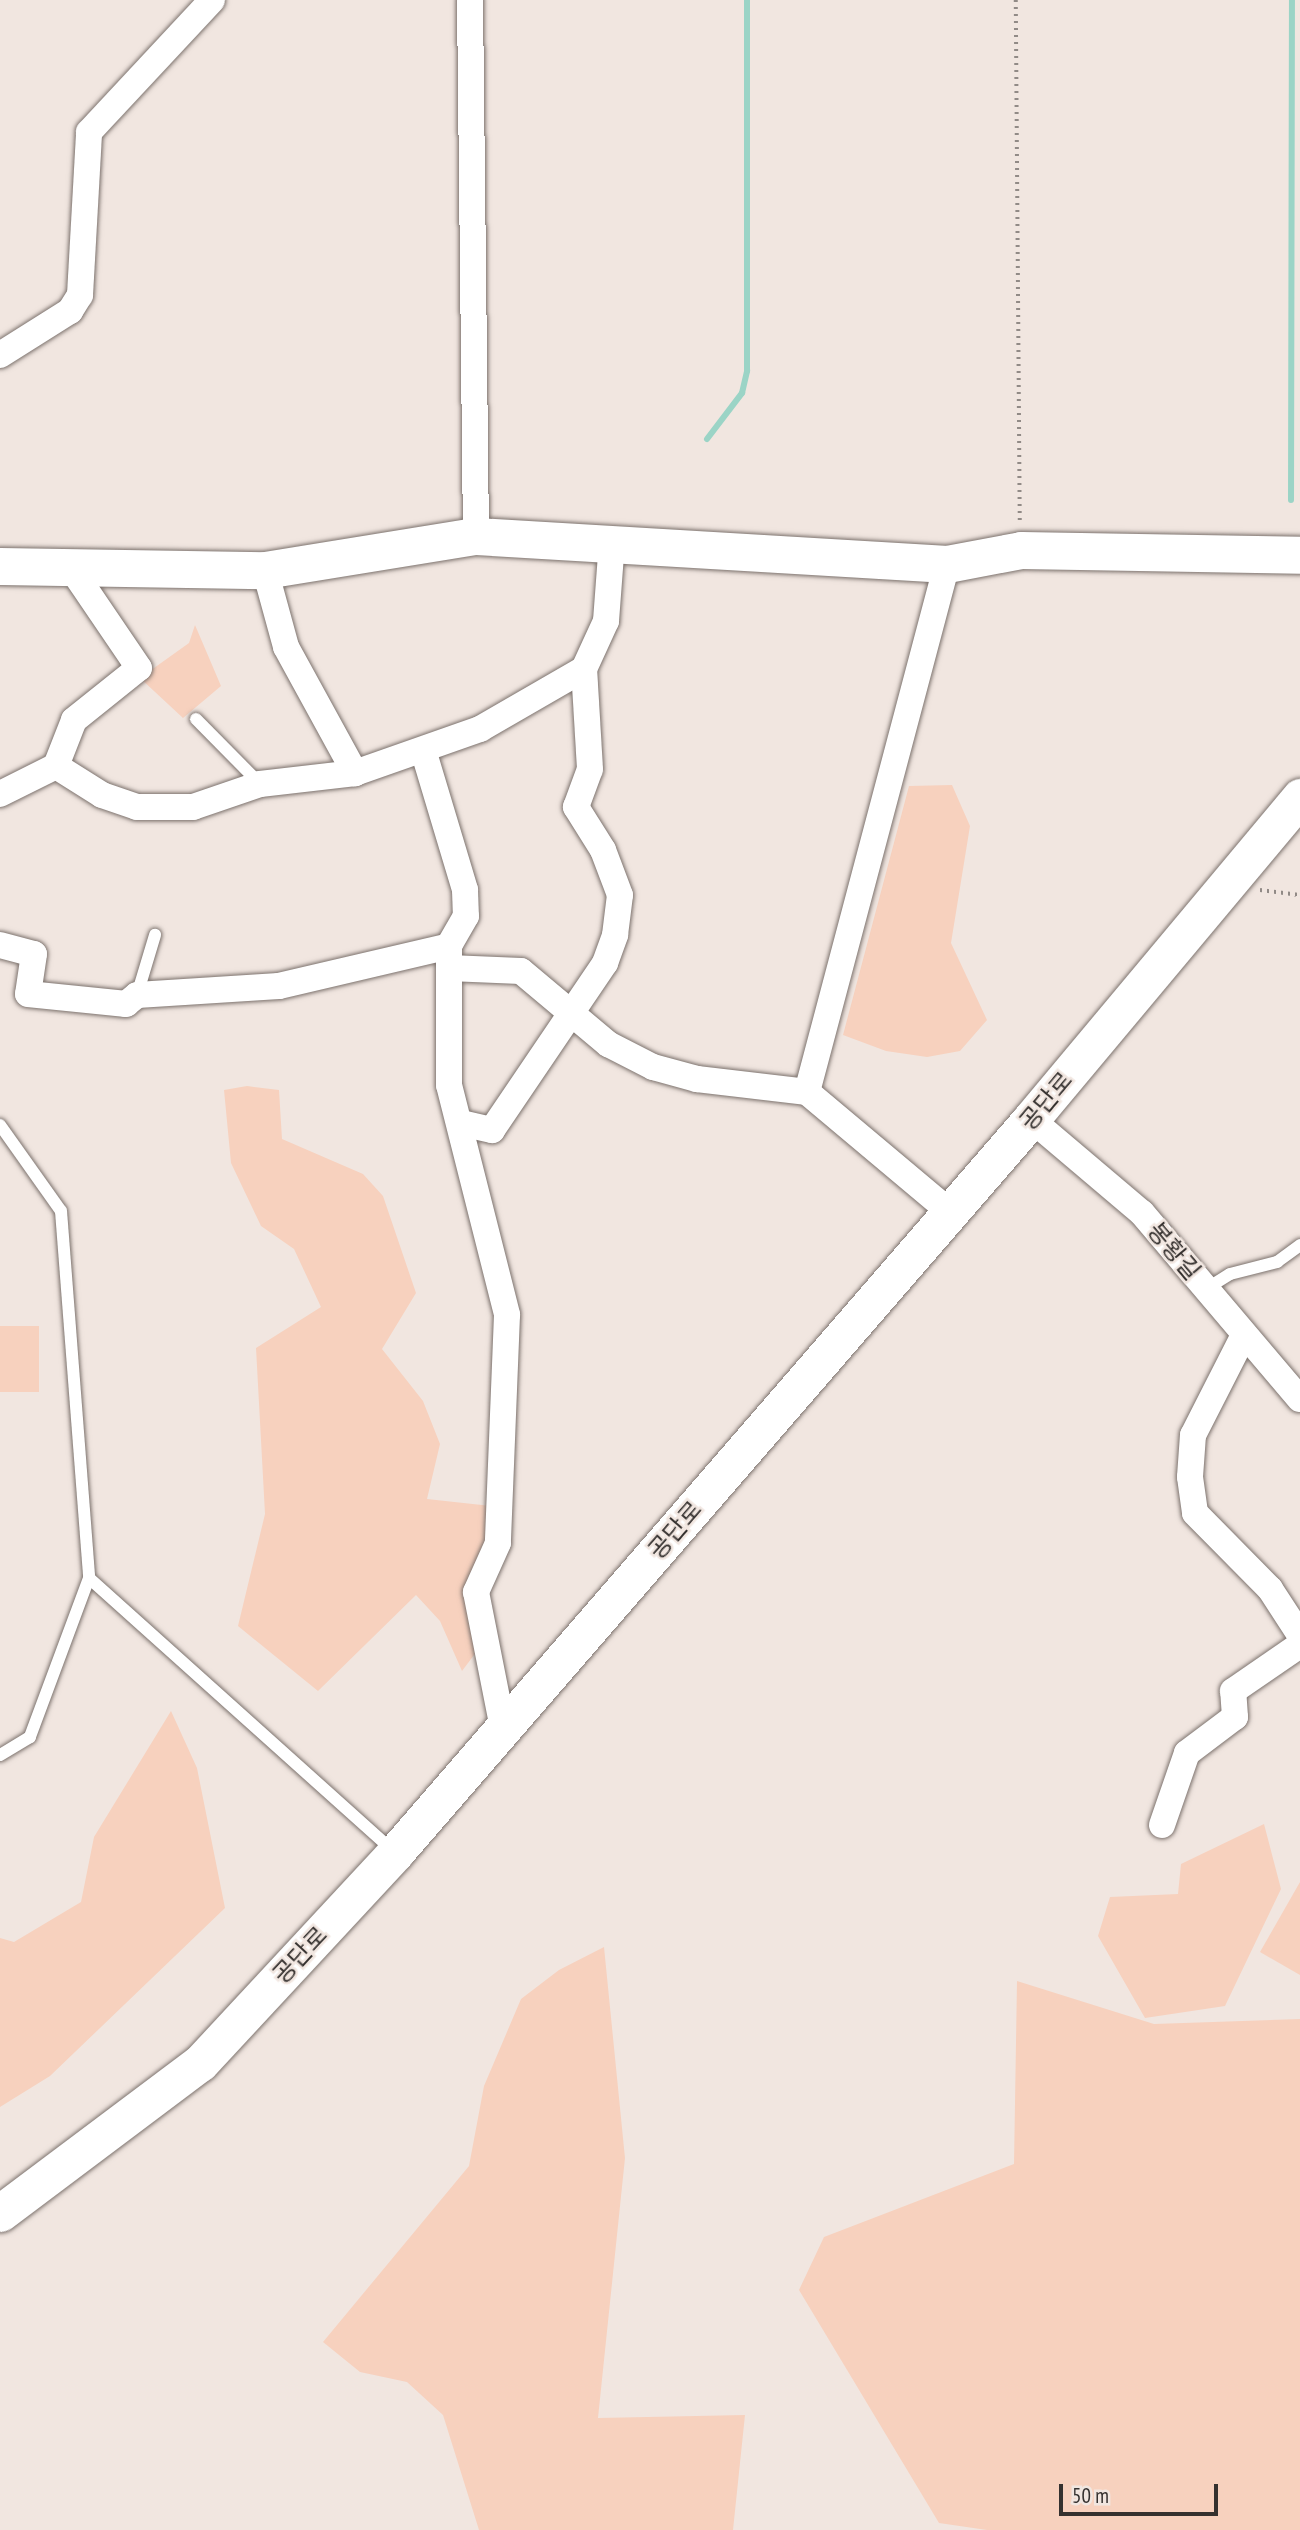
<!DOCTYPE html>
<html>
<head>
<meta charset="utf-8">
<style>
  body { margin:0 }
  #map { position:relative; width:1300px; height:2530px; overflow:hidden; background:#f1e6e0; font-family:"PT Sans Narrow","Noto Sans KR",sans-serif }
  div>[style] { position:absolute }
  .green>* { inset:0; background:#f7d1be; transform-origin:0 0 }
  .stream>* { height:6px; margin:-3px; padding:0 3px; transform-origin:3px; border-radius:3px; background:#9bd4c6 }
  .path>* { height:3.5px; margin-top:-1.75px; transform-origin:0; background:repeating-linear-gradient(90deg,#918a86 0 2px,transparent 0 7px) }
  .roads { filter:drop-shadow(0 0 2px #7c726d) drop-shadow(0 0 2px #7c726d) }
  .lane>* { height:12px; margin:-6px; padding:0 6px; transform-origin:6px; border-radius:6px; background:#fff }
  .street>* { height:26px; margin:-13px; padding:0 13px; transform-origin:13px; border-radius:13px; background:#fff }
  .secondary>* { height:37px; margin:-18.5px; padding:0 18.5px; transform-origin:18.5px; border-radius:18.5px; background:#fff }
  span { translate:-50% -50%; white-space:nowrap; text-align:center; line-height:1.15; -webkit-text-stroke:5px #f1e6e0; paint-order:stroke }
  .street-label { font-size:24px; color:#35312f }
  .scale { position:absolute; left:1059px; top:2484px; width:159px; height:32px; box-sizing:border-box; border:4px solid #35312f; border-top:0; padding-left:9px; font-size:21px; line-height:24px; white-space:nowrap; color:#35312f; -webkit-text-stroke:5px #f1e6e0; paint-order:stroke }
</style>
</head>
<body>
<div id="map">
  <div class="green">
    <i style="clip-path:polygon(195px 625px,221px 686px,183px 718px,140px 678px,189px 643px)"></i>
    <i style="clip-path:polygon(952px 785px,970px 826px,951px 943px,987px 1020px,960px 1051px,927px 1057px,886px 1051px,843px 1035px,909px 786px)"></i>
    <i style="clip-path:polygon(247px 1086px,279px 1090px,282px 1139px,363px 1174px,383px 1196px,416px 1293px,382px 1349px,423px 1401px,440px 1444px,427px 1499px,491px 1506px,480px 1647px,462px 1671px,440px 1621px,416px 1595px,318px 1691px,238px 1626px,265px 1514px,256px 1348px,321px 1307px,294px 1249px,261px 1226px,231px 1163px,224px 1090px)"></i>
    <i style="left:0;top:1326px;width:39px;height:66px"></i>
    <i style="clip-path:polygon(171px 1711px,197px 1768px,225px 1908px,50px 2076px,0 2107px,0 1938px,14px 1942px,81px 1902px,94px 1837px)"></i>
    <i style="clip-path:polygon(1264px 1824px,1281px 1889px,1225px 2006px,1145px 2018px,1098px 1936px,1110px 1897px,1178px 1894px,1181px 1864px)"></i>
    <i style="clip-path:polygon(1300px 1882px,1300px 1975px,1260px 1952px)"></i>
    <i style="clip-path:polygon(604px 1947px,625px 2158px,598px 2418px,745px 2415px,733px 2530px,479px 2530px,443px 2415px,407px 2382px,360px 2372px,323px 2342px,469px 2166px,484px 2086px,521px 1999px,559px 1970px)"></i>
    <i style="clip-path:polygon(1017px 1981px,1154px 2024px,1300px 2019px,1300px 2530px,987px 2530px,939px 2523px,799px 2290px,824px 2237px,1014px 2164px)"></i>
  </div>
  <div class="stream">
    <i style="left:707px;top:439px;width:58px;rotate:-52.7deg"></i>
    <i style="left:742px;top:393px;width:23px;rotate:-77deg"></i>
    <i style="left:747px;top:371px;width:371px;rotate:-90deg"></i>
    <i style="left:1291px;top:500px;width:500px;rotate:-89.89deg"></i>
  </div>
  <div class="path">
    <i style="left:1016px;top:0;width:523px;rotate:89.56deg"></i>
    <i style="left:1260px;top:890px;width:40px;rotate:7.1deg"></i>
  </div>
  <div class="roads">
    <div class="lane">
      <i style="left:196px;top:719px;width:91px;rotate:45.4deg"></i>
      <i style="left:137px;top:995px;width:63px;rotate:-73.3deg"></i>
      <i style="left:0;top:1125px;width:105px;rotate:54.7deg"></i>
      <i style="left:61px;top:1211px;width:368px;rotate:85.6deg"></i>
      <i style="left:89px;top:1578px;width:170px;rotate:110.4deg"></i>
      <i style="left:30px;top:1737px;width:35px;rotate:149deg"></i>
      <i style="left:1206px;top:1289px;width:28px;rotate:-32deg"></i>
      <i style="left:1230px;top:1274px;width:49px;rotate:-14.3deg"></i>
      <i style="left:1277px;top:1262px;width:29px;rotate:-36deg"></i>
      <i style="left:89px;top:1578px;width:409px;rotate:41.9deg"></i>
    </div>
    <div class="street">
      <i style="left:470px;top:0;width:536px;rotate:89.36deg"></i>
      <i style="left:0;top:355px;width:83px;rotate:-32.2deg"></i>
      <i style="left:70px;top:311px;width:19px;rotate:-58deg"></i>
      <i style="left:80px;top:295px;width:163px;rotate:-86.8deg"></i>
      <i style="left:89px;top:132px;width:180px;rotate:-47deg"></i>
      <i style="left:947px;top:564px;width:546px;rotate:104.85deg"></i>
      <i style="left:807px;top:1092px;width:187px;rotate:40deg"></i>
      <i style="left:265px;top:570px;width:80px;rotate:74.7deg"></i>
      <i style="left:286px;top:647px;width:144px;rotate:61.3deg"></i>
      <i style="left:355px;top:773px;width:133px;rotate:-19.4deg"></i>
      <i style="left:480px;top:729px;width:120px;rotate:-30deg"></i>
      <i style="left:584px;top:669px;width:53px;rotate:-65.4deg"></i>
      <i style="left:606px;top:621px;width:79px;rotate:-85.7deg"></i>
      <i style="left:424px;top:753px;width:143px;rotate:73.3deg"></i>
      <i style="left:465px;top:890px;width:26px;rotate:88deg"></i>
      <i style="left:466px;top:916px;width:34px;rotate:120deg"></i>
      <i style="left:449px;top:946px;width:139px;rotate:90deg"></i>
      <i style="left:449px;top:1085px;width:237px;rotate:75.8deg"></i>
      <i style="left:507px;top:1315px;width:228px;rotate:92.3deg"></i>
      <i style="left:498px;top:1543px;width:54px;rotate:114.2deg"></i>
      <i style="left:476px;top:1592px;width:139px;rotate:78.8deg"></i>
      <i style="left:56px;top:766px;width:54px;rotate:32.2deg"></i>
      <i style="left:102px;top:795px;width:37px;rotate:19deg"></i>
      <i style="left:137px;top:807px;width:56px"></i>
      <i style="left:193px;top:807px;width:71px;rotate:-18.9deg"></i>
      <i style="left:260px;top:784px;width:96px;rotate:-6.6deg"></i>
      <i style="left:0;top:794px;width:63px;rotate:-26.6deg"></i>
      <i style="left:56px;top:766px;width:49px;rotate:-68.6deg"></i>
      <i style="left:74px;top:720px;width:83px;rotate:-38.7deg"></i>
      <i style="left:139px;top:668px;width:121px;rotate:-124.2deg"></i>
      <i style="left:0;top:945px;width:35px;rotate:15deg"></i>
      <i style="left:34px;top:954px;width:40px;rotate:98.5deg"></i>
      <i style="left:28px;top:994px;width:99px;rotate:5.8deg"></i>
      <i style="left:126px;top:1004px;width:14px;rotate:-39deg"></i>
      <i style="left:137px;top:995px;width:142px;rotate:-3.6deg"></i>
      <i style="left:279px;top:986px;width:175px;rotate:-13.2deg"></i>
      <i style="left:449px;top:968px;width:72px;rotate:2.4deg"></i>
      <i style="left:521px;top:971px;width:114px;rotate:40deg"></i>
      <i style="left:608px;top:1044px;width:51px;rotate:27.1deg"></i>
      <i style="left:653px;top:1067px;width:46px;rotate:15.3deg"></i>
      <i style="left:697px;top:1079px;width:111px;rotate:6.7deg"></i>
      <i style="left:1031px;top:1119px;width:145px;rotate:40.3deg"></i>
      <i style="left:1142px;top:1213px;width:244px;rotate:49.7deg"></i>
      <i style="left:461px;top:1123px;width:32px;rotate:13deg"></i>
      <i style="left:492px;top:1130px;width:202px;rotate:-55.9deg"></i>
      <i style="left:605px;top:963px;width:30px;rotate:-70deg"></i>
      <i style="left:615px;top:935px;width:40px;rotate:-82.9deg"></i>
      <i style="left:620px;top:895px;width:48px;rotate:-110.7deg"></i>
      <i style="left:603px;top:850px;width:51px;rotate:-122.1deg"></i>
      <i style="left:576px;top:807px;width:40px;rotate:-69.8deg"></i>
      <i style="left:590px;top:769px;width:100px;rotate:-93.4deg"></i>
      <i style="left:1244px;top:1335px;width:112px;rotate:117deg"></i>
      <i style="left:1193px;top:1435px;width:42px;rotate:94.1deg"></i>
      <i style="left:1190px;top:1477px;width:36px;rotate:82deg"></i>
      <i style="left:1195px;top:1513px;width:107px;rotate:45.4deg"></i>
      <i style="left:1270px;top:1589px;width:55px;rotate:56.9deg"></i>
      <i style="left:1162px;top:1825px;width:76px;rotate:-70.9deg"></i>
      <i style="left:1187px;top:1753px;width:60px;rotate:-36.9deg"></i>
      <i style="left:1235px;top:1717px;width:26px;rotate:-94deg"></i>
      <i style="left:1233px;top:1691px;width:81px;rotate:-34.5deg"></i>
    </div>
    <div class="secondary">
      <i style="left:0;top:566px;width:265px;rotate:0.9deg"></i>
      <i style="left:265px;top:570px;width:214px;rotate:-9.2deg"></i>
      <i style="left:476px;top:536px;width:472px;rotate:3.4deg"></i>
      <i style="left:947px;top:564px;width:75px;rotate:-10.7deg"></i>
      <i style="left:1021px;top:550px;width:279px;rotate:1deg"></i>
      <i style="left:0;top:2213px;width:250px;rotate:-36.9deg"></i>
      <i style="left:200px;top:2063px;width:287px;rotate:-47.1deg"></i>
      <i style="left:395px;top:1853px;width:971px;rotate:-49.09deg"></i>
      <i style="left:1031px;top:1119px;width:420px;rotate:-50.1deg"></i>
    </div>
  </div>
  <div class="street-label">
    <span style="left:1046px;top:1101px;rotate:-50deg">공단로</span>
    <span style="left:1174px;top:1251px;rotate:50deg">봉황길</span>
    <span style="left:675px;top:1530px;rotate:-49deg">공단로</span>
    <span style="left:300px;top:1955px;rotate:-47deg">공단로</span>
  </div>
  <div class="scale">50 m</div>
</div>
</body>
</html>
